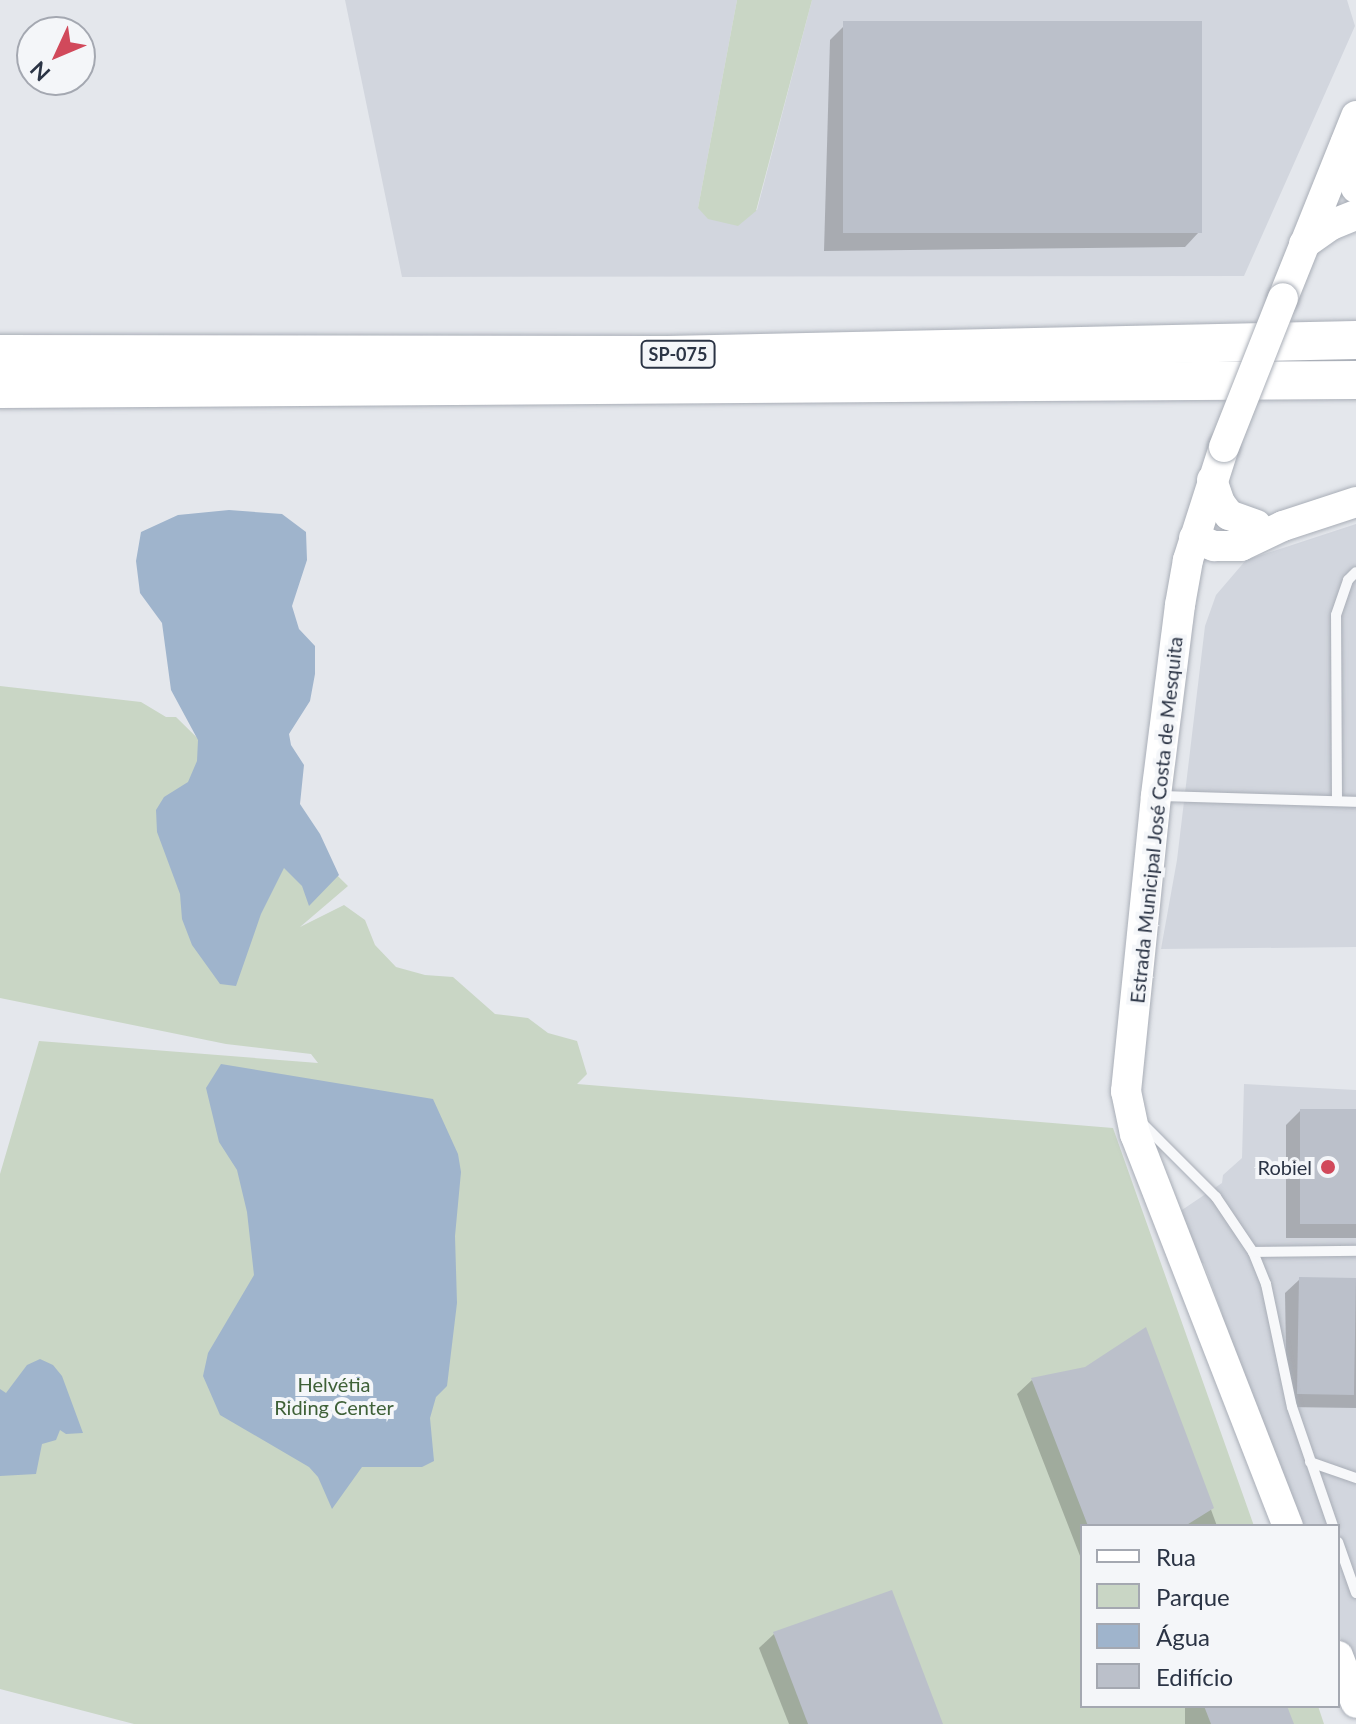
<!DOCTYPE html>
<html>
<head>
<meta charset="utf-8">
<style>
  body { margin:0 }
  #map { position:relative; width:1356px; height:1724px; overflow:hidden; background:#e4e7ec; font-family:Lato,sans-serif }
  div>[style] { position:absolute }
  .built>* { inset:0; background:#d2d6de }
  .green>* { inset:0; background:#c9d6c5 }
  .water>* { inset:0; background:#9fb4cc }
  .shadow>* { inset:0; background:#0003; transform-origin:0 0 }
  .building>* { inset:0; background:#bbc0ca; transform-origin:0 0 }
  .roads { filter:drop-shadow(0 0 2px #a9aeb7) drop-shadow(0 0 2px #a9aeb7) }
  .service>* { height:10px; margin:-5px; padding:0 5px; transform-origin:5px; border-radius:5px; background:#f7f8fa }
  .secondary>* { height:30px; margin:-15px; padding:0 15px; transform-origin:15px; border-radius:15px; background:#fff }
  .motorway>* { height:38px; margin:-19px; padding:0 19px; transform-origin:19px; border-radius:19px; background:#fff }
  .bridges { filter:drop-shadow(0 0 2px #a9aeb7) drop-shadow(0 0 2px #a9aeb7) }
  .secondary-bridge>* { height:30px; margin:-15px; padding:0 15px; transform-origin:15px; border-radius:15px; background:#fff }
  .dots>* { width:22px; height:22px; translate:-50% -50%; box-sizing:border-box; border:4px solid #f4f6f9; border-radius:50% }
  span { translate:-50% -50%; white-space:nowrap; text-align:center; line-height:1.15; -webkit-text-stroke:8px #f4f6f9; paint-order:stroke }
  .shield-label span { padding:2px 6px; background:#f4f6f9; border:2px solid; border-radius:6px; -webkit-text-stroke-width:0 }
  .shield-label { font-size:18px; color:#2b3445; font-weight:700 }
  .street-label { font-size:20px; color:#2b3445 }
  .poi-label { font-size:20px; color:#2b3445 }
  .right { translate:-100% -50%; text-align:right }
  .park-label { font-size:20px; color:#3f6138 }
  .legend { position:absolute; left:1080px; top:1524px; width:260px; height:184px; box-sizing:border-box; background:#f4f6f9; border:2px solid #a4a8b1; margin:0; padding:10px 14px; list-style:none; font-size:24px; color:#2b3445 }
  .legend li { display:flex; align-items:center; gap:16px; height:40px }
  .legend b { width:40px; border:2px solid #a4a8b1 }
  .north { position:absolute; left:16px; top:16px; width:80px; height:80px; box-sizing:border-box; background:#f4f6f9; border:2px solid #a4a8b1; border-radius:50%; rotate:226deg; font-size:22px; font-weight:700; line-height:32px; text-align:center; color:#2b3445 }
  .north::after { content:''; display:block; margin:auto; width:28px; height:36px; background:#d1495b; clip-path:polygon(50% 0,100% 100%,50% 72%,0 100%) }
</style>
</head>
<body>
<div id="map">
  <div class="built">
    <i style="clip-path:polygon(345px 0,737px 0,698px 208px,757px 210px,812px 0,1347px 0,1355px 26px,1244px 276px,402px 277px)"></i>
    <i style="clip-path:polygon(1356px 524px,1356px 947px,1161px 949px,1177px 860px,1205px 626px,1216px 595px,1246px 560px)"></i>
    <i style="clip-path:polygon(1244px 1084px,1356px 1090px,1356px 1678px,1338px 1632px,1338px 1526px,1297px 1526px,1218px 1320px,1222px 1313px,1204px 1264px,1194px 1259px,1176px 1214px,1222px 1183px,1223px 1175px,1242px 1158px)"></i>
  </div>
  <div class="green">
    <i style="clip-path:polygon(737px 0,812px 0,756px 211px,738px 226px,708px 219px,698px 208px)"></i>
    <i style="clip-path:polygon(0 686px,141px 702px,166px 717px,176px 717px,348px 886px,300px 927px,344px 905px,365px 920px,375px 945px,396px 967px,425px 975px,453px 977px,495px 1014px,528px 1018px,548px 1033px,577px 1041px,587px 1074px,577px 1084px,1113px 1128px,1254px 1526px,1082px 1526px,1082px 1706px,1318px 1706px,1324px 1724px,134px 1724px,0 1689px,0 1174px,39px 1041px,318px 1063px,311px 1054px,226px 1044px,0 998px)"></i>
  </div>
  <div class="water">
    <i style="clip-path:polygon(229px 510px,282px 514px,306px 532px,307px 560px,292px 606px,299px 629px,315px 646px,315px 674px,310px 701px,289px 734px,291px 745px,304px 765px,300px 804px,320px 834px,339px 875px,309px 906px,302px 886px,284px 868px,261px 914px,236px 986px,220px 984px,192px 945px,182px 919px,180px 894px,157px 832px,156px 810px,164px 797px,188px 782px,197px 761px,198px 740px,171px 690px,162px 623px,140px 593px,136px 561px,141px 532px,178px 515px)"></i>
    <i style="clip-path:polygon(221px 1064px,433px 1099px,458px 1154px,461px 1172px,455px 1236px,457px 1303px,447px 1386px,436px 1397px,430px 1418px,434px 1461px,422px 1467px,362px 1467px,332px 1509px,318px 1477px,309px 1467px,220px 1415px,203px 1376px,208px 1353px,254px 1275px,247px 1212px,237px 1170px,219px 1142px,206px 1088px)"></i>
    <i style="clip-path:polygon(40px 1359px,53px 1365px,62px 1376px,83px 1433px,66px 1434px,60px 1430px,56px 1440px,42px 1444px,36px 1474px,0 1476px,0 1389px,6px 1393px,27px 1365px)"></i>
  </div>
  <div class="shadow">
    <i style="clip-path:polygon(844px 26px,1199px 232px,1185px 247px,824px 251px,830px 40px)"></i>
    <i style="clip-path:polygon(1300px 1111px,1356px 1111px,1356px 1238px,1286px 1238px,1286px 1125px)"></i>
    <i style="clip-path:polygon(1300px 1279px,1356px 1280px,1356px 1408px,1287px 1407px,1285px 1293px)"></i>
    <i style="clip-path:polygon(1145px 1330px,1217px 1526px,1082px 1526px,1082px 1561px,1017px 1394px,1032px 1380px,1085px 1369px)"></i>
    <i style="clip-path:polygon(890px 1592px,941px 1724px,789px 1724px,759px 1648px,774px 1634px)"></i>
    <i style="left:1185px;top:1706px;width:100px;height:19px"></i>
  </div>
  <div class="building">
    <i style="left:1202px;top:21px;width:212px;height:359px;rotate:90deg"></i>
    <i style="left:1300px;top:1109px;width:56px;height:115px"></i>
    <i style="left:1299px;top:1277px;width:57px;height:117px;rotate:1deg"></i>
    <i style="clip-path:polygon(1146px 1327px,1214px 1508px,1185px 1526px,1088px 1526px,1031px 1378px,1085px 1367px)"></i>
    <i style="clip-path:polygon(892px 1590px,943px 1724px,808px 1724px,773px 1632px)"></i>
    <i style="clip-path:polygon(1204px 1706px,1287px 1706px,1294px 1724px,1211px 1724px)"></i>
  </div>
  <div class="roads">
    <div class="service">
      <i style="left:1158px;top:796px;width:198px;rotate:1.7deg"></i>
      <i style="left:1337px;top:801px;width:186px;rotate:-90.3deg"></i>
      <i style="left:1336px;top:615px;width:37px;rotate:-71deg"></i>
      <i style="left:1348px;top:580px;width:11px;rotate:-45deg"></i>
      <i style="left:1142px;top:1123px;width:105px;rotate:45deg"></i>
      <i style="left:1216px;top:1197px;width:66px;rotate:56.1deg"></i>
      <i style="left:1253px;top:1252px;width:35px;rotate:68deg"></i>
      <i style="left:1266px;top:1284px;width:126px;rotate:78.1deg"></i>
      <i style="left:1292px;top:1407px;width:126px;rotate:71deg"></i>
      <i style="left:1253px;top:1252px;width:103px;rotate:-0.6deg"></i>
      <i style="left:1310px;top:1462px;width:49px;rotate:19.2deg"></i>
      <i style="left:1338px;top:1542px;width:54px;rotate:70.6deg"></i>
    </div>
    <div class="secondary">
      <i style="left:1346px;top:142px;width:47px;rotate:77.7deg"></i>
      <i style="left:1304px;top:244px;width:33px;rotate:-35deg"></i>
      <i style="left:1331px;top:225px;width:27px;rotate:-22deg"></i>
      <i style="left:1283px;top:298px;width:196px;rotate:-68.1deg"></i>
      <i style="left:1224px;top:447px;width:119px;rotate:107.7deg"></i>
      <i style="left:1188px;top:560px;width:46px;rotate:100.1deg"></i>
      <i style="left:1180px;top:605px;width:193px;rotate:97.2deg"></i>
      <i style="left:1156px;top:796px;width:297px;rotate:95.8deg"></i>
      <i style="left:1126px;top:1091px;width:44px;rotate:78.2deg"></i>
      <i style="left:1135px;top:1134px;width:421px;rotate:68.7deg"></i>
      <i style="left:1212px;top:480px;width:24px;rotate:71deg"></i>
      <i style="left:1220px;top:503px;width:15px;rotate:53deg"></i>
      <i style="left:1229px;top:515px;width:29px;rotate:20deg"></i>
      <i style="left:1194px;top:538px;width:22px;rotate:22deg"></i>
      <i style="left:1214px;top:546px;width:27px"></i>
      <i style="left:1241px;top:546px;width:47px;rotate:-25.5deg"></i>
      <i style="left:1283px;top:526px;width:77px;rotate:-18.2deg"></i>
      <i style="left:1338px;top:1656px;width:50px;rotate:69deg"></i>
    </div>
    <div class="motorway">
      <i style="left:0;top:354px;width:668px;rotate:0.09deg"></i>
      <i style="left:668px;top:355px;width:688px;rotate:-1.25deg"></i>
      <i style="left:0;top:389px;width:1356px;rotate:-0.38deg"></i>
    </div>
  </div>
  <div class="bridges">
    <div class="secondary-bridge">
      <i style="left:1224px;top:447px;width:160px;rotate:-68.4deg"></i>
    </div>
  </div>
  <div class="dots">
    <i style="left:1328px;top:1167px;background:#d1495b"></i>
  </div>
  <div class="shield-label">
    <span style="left:678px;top:354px">SP-075</span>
  </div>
  <div class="street-label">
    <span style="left:1156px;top:820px;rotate:-84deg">Estrada Municipal José Costa de Mesquita</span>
  </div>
  <div class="poi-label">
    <span class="right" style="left:1312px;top:1167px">Robiel</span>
  </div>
  <div class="park-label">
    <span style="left:334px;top:1396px">Helvétia<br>Riding Center</span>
  </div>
  <ul class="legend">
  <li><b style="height:10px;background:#fff"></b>Rua</li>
  <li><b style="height:22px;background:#c9d6c5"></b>Parque</li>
  <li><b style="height:22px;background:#9fb4cc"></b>Água</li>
  <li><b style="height:22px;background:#bbc0ca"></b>Edifício</li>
  </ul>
  <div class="north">N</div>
</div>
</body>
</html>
